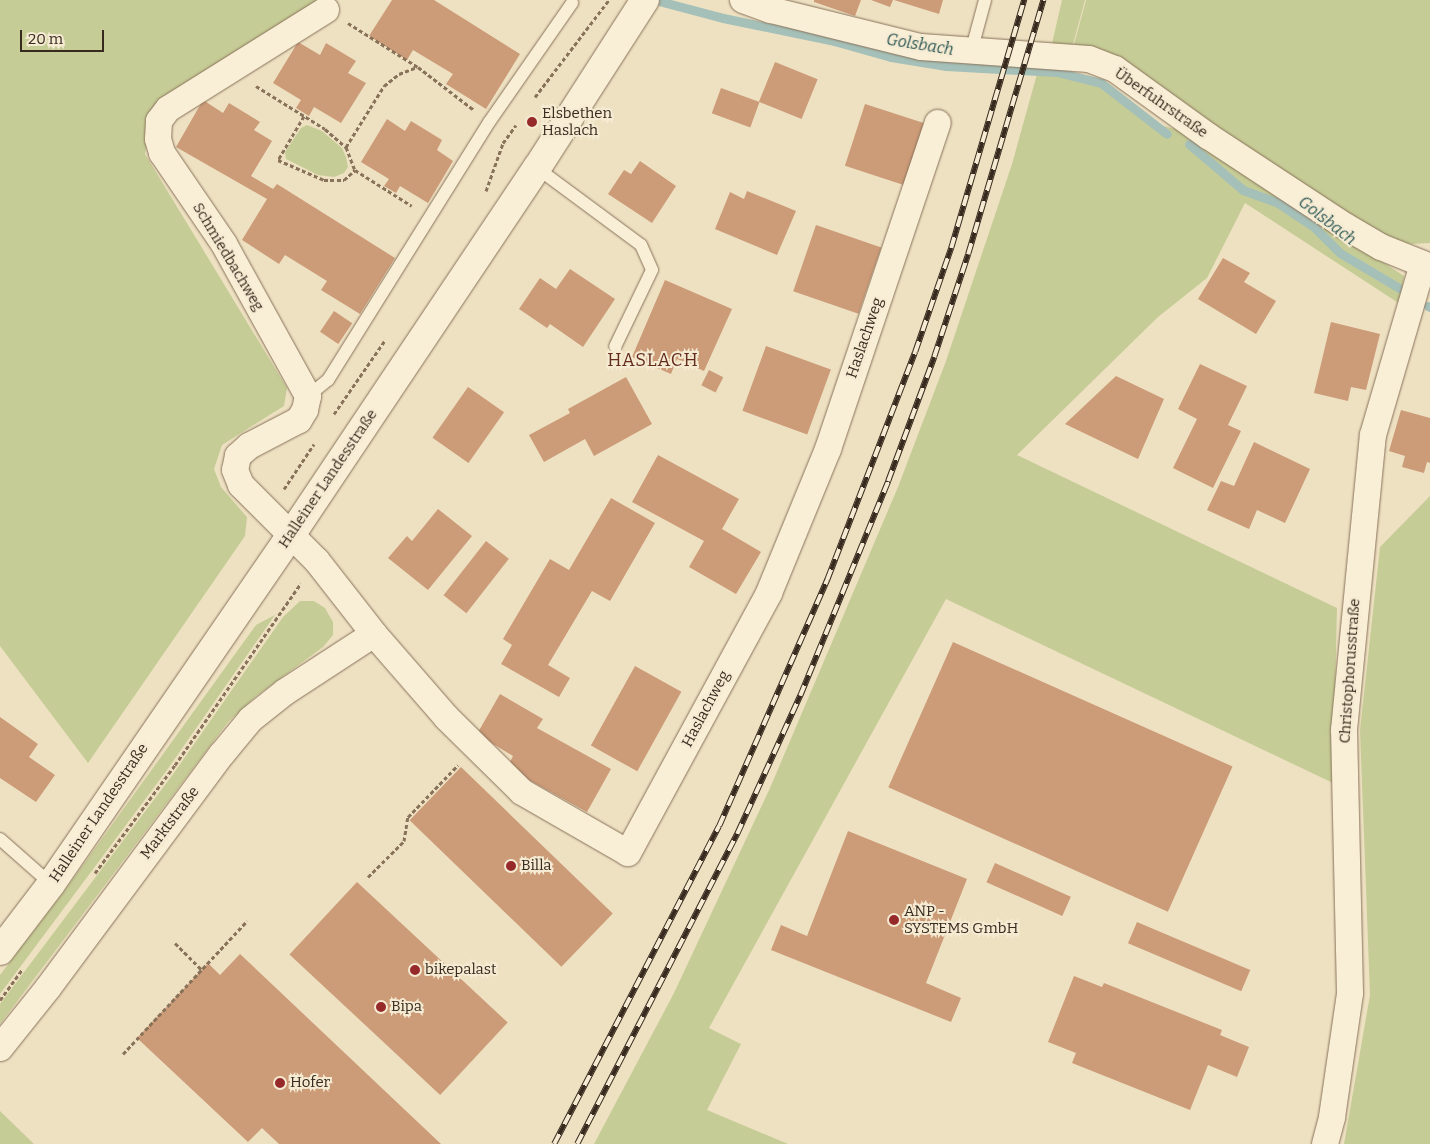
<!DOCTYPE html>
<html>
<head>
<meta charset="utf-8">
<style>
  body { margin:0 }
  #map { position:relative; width:1430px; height:1144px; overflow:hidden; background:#eee1c2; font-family:Bitter,serif }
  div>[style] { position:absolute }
  .green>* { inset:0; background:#c6cc96 }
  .stream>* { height:9px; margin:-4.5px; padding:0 4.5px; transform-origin:4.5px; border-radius:4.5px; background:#a5c0b8 }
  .building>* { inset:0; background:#cc9b78; transform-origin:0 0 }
  .path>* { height:3px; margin-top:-1.5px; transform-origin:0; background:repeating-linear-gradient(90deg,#88725a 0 4px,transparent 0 6.5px) }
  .roads { filter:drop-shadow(0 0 1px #88725a) drop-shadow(0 0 1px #88725a) }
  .lane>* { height:12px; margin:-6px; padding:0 6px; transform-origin:6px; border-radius:6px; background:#f9eed6 }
  .street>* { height:26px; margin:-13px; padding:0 13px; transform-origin:13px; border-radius:13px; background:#f9eed6 }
  .secondary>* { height:28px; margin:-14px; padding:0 14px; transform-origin:14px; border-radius:14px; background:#f9eed6 }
  .rail>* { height:5.5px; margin-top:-2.75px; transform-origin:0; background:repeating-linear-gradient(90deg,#f5ebd2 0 11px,#382a1e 0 22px); box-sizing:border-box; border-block:1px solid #382a1e }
  .dots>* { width:14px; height:14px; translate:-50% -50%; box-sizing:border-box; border:2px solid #f5ebd2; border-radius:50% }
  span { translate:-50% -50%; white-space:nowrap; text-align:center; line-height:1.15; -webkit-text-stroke:4px #f5ebd2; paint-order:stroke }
  .street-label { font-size:15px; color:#382a1e }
  .poi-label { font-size:15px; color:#382a1e }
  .left { translate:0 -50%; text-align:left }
  .water-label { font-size:16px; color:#2d5755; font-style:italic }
  .quarter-label { font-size:18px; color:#642c1d; letter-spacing:1px }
  .scale { position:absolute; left:20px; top:30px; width:84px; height:22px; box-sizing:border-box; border:2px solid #382a1e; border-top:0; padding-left:6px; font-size:15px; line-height:18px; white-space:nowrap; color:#382a1e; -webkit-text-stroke:4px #f5ebd2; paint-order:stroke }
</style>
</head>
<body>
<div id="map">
  <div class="green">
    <i style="clip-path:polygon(0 0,321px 0,153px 109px,145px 154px,287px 388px,284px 406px,222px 445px,214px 469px,221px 487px,247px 517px,245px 536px,88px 763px,0 646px)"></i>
    <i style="clip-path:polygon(1062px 0,1085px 0,1072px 48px,1051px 48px)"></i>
    <i style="clip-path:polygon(1086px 0,1430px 0,1430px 243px,1412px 244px,1385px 239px,1073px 48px)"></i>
    <i style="clip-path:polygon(1037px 74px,1057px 76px,1099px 87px,1148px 122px,1187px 132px,1404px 276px,1400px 304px,1245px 203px,1207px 278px,1158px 317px,1017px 455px,1337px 608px,1333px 783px,946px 599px,709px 1028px,741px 1044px,707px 1110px,788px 1144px,594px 1144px,674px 993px,770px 788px,898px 487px,946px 361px,1012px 164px)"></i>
    <i style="clip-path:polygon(307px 125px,322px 131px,342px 148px,346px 157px,348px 167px,344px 173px,334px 177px,318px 175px,286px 159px,285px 152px,301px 128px)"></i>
    <i style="clip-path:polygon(1430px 496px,1430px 1144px,1344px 1144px,1370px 995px,1360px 730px,1380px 547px)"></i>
    <i style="clip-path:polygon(300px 601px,314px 601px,325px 608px,333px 622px,333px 635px,323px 647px,255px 697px,228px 722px,0 1024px,0 1004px,171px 777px,283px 617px)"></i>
    <i style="clip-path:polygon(275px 615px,167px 770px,0 994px,0 975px,65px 890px,256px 625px)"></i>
    <i style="clip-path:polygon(0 1111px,34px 1144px,0 1144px)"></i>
  </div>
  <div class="stream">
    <i style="left:655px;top:0;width:70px;rotate:14.8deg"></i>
    <i style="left:723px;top:18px;width:113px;rotate:11.7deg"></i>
    <i style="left:834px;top:41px;width:59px;rotate:15.7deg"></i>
    <i style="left:891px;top:57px;width:56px;rotate:9.3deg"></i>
    <i style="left:946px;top:66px;width:111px;rotate:3.1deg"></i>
    <i style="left:1057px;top:72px;width:45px;rotate:14deg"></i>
    <i style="left:1101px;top:83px;width:83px;rotate:37.7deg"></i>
    <i style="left:1189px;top:144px;width:71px;rotate:40.4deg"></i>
    <i style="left:1243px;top:190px;width:37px;rotate:20deg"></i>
    <i style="left:1278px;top:203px;width:43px;rotate:33.7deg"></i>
    <i style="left:1314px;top:227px;width:37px;rotate:45deg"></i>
    <i style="left:1340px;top:253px;width:69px;rotate:30.7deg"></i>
    <i style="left:1428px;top:306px;width:2px;rotate:27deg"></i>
  </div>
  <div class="building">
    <i style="clip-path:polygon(392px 0,434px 0,520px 54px,486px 109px,446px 84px,453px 74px,413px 50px,407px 60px,369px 36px)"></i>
    <i style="clip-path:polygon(814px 0,861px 0,855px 16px,814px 2px)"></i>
    <i style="clip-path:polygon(871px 0,893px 0,890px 7px)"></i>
    <i style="clip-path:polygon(894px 0,943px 0,939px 14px)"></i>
    <i style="clip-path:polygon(298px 42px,320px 55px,326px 43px,356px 61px,348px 73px,366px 83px,341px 123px,314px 107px,309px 116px,296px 108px,301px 100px,273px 83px)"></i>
    <i style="left:775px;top:62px;width:46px;height:43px;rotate:22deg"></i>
    <i style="left:721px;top:88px;width:41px;height:27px;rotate:20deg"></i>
    <i style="clip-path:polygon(203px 100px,223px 113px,229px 103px,260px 122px,254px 130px,272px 141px,251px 176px,273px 189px,277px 184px,395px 258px,360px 314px,321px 290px,327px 281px,285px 255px,279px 264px,242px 240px,267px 199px,176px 147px)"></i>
    <i style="left:865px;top:104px;width:65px;height:65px;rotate:18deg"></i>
    <i style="clip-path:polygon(387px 119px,405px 131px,411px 121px,442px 140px,437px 150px,453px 161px,428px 203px,400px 186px,396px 193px,384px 186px,389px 179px,361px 162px)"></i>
    <i style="clip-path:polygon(640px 161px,676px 186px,652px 223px,608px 194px,624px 170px,631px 174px)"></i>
    <i style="clip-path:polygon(747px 191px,796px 211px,777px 255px,715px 229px,730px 192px,744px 199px)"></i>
    <i style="left:816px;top:225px;width:69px;height:70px;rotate:19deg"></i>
    <i style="clip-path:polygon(1223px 258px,1250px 273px,1244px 282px,1276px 301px,1256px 334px,1198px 299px)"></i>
    <i style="clip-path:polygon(570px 269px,615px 299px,583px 347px,550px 324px,547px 328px,519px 309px,540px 278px,556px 289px)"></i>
    <i style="clip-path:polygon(665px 280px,732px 309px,704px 371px,677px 359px,671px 374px,632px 357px)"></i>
    <i style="left:334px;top:311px;width:22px;height:25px;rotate:34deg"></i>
    <i style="clip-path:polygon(1331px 322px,1380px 334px,1366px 390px,1351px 387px,1348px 401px,1314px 393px)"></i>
    <i style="left:766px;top:346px;width:69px;height:69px;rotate:20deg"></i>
    <i style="clip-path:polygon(1200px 364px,1247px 386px,1228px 425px,1241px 431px,1213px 488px,1173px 468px,1197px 419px,1178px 409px)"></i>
    <i style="left:709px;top:370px;width:16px;height:17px;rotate:27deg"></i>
    <i style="clip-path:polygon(1116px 376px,1164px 399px,1138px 459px,1065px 424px)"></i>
    <i style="clip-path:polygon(626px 377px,652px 424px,594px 456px,585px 439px,544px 462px,529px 435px,570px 413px,568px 409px)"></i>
    <i style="left:468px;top:387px;width:44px;height:62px;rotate:35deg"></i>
    <i style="clip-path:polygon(1401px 410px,1430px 418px,1430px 463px,1427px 462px,1424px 473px,1402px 467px,1405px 456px,1389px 451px)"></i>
    <i style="clip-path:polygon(1254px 442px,1310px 469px,1285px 523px,1257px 510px,1249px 529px,1207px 510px,1221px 481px,1234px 486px)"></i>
    <i style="clip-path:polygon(658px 455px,739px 499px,722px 529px,761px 552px,736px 594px,689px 567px,704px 541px,632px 502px)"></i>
    <i style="clip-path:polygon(611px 498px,655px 523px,610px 601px,592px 591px,548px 665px,570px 678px,559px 697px,501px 664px,512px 645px,503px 639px,550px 559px,569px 570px)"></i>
    <i style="clip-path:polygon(438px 509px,472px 536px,428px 590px,388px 558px,407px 536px,412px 541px)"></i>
    <i style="left:486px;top:541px;width:29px;height:69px;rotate:38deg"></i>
    <i style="left:953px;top:642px;width:306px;height:159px;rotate:24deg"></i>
    <i style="left:635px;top:666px;width:53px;height:91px;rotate:29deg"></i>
    <i style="clip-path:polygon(500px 694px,543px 719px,537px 728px,611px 769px,587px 812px,507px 768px,513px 756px,477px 734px)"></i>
    <i style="clip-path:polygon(0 717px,38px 744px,29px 757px,55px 775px,36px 802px,0 778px)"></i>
    <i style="left:461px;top:767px;width:211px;height:74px;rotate:44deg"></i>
    <i style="clip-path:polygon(848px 831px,967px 879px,926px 983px,961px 998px,951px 1022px,771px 950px,781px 925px,807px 936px)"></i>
    <i style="left:995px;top:863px;width:83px;height:21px;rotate:24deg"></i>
    <i style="left:357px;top:882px;width:206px;height:99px;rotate:43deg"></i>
    <i style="left:1137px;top:922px;width:123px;height:23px;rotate:23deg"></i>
    <i style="clip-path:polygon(240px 954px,441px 1144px,279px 1144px,262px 1128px,248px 1142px,137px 1038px,208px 963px,220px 975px)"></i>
    <i style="clip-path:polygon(1074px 976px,1102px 987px,1104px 983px,1222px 1030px,1220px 1035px,1249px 1047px,1237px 1077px,1208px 1065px,1190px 1110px,1072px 1063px,1076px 1053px,1048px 1042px)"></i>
  </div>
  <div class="path">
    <i style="left:348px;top:23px;width:83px;rotate:32.2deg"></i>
    <i style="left:418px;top:67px;width:71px;rotate:37.5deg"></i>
    <i style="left:256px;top:86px;width:81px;rotate:31.9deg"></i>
    <i style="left:325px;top:129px;width:28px;rotate:41deg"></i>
    <i style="left:346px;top:147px;width:25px;rotate:69deg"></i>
    <i style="left:355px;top:170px;width:67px;rotate:32.3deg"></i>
    <i style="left:535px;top:97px;width:122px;rotate:-52.7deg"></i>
    <i style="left:304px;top:116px;width:51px;rotate:120.6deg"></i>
    <i style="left:278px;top:160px;width:50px;rotate:23.5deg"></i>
    <i style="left:324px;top:180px;width:20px"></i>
    <i style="left:344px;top:180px;width:15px;rotate:-42deg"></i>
    <i style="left:346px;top:147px;width:72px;rotate:-58.1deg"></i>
    <i style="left:384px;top:86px;width:19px;rotate:-39deg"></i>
    <i style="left:399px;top:74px;width:19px;rotate:-21deg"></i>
    <i style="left:486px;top:191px;width:51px;rotate:-70.5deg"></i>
    <i style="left:503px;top:143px;width:22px;rotate:-54deg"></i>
    <i style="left:334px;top:414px;width:91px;rotate:-55.3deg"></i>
    <i style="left:284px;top:489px;width:54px;rotate:-56.3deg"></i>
    <i style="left:95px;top:873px;width:134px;rotate:-53.5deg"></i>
    <i style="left:175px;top:765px;width:221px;rotate:-55.3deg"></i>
    <i style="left:368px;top:877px;width:51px;rotate:-45deg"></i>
    <i style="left:404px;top:841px;width:24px;rotate:-81deg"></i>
    <i style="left:408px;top:817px;width:72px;rotate:-46.1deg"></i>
    <i style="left:175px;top:943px;width:38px;rotate:45deg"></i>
    <i style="left:0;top:1000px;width:37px;rotate:-54deg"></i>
    <i style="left:123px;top:1054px;width:182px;rotate:-47deg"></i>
  </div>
  <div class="roads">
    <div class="lane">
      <i style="left:971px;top:52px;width:54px;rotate:-74.9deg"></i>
      <i style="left:537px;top:168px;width:129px;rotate:36.5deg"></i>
      <i style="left:641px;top:245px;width:27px;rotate:66deg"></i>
      <i style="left:652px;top:270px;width:85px;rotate:115.7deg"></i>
      <i style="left:308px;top:396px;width:26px;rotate:-39deg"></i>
      <i style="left:328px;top:380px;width:305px;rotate:-58deg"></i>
      <i style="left:490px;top:121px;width:144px;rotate:-55.2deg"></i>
      <i style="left:0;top:839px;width:68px;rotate:41.4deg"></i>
    </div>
    <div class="street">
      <i style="left:743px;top:0;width:30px;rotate:20deg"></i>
      <i style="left:771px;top:10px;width:154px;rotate:13.9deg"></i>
      <i style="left:921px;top:47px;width:168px;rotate:4.1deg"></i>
      <i style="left:1089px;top:59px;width:28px;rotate:21deg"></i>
      <i style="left:1115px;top:69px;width:115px;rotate:35.8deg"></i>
      <i style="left:1208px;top:136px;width:164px;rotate:33.3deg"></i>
      <i style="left:1345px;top:226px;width:42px;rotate:30.3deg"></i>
      <i style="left:1381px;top:247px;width:45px;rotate:22deg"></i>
      <i style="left:326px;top:10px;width:186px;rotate:147.9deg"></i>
      <i style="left:168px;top:109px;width:15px;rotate:127deg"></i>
      <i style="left:159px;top:121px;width:18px;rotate:93deg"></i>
      <i style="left:158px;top:139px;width:15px;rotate:74deg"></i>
      <i style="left:162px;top:153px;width:110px;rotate:55.7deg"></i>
      <i style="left:224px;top:244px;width:174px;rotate:61.1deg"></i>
      <i style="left:308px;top:396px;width:14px;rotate:102deg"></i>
      <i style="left:305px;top:410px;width:12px;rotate:121deg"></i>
      <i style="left:299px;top:420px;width:56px;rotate:152.5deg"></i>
      <i style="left:249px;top:446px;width:15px;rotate:138deg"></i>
      <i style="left:238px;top:456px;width:14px;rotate:102deg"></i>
      <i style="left:235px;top:470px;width:16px;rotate:68deg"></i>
      <i style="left:241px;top:485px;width:107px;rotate:45deg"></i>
      <i style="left:317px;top:561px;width:93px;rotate:52deg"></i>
      <i style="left:374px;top:634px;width:111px;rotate:49deg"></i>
      <i style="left:447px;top:718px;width:105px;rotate:44.6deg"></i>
      <i style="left:522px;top:792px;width:122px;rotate:29.9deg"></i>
      <i style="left:628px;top:853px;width:296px;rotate:-61.5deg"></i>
      <i style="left:769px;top:593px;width:156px;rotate:-67.7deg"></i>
      <i style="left:828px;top:449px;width:344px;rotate:-71.4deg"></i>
      <i style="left:0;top:1048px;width:77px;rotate:-51.3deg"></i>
      <i style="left:48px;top:988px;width:292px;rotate:-53.4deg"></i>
      <i style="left:222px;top:754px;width:45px;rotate:-50.4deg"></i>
      <i style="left:251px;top:719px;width:43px;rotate:-38.5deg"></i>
      <i style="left:285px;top:692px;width:106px;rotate:-33.1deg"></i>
      <i style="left:1325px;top:1144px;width:28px;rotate:-75deg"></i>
      <i style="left:1332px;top:1117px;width:125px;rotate:-81.7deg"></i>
      <i style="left:1350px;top:993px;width:263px;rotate:-91.3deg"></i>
      <i style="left:1344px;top:730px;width:296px;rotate:-84.4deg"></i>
      <i style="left:1373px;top:435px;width:178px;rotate:-73.7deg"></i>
    </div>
    <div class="secondary">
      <i style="left:0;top:951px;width:84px;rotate:-52.7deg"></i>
      <i style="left:51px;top:884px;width:424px;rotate:-55.5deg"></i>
      <i style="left:291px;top:535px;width:442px;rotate:-56.2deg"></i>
      <i style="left:537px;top:168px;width:200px;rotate:-57.3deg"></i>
    </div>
  </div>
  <div class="rail">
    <i style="left:554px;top:1144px;width:358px;rotate:-62.6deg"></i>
    <i style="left:719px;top:826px;width:269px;rotate:-66.3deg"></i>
    <i style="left:827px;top:580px;width:244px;rotate:-68.9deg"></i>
    <i style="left:915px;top:352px;width:110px;rotate:-70.9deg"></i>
    <i style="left:951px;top:248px;width:259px;rotate:-73.6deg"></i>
    <i style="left:577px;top:1144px;width:349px;rotate:-62.7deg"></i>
    <i style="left:737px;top:834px;width:152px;rotate:-65.5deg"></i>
    <i style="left:800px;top:696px;width:232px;rotate:-67.7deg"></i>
    <i style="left:888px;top:481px;width:132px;rotate:-69.6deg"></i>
    <i style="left:934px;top:357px;width:108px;rotate:-71.7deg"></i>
    <i style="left:968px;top:254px;width:265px;rotate:-73.5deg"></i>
  </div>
  <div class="dots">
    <i style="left:532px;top:122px;background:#962a2b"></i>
    <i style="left:511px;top:866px;background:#962a2b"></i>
    <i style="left:894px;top:920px;background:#962a2b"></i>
    <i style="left:415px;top:970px;background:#962a2b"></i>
    <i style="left:381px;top:1007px;background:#962a2b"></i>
    <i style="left:280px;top:1083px;background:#962a2b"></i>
  </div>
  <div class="street-label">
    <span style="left:1161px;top:103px;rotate:35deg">Überfuhrstraße</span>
    <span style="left:228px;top:257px;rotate:59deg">Schmiedbachweg</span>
    <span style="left:865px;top:338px;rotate:-71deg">Haslachweg</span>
    <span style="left:328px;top:479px;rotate:-56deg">Halleiner Landesstraße</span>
    <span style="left:1350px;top:671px;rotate:-86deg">Christophorusstraße</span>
    <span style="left:706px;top:709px;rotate:-62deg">Haslachweg</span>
    <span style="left:99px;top:813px;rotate:-56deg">Halleiner Landesstraße</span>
    <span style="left:170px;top:823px;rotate:-53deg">Marktstraße</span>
  </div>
  <div class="poi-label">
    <span class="left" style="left:542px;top:122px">Elsbethen<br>Haslach</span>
    <span class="left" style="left:521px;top:866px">Billa</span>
    <span class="left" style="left:904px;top:920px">ANP -<br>SYSTEMS GmbH</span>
    <span class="left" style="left:425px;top:970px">bikepalast</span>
    <span class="left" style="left:391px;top:1007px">Bipa</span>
    <span class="left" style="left:290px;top:1083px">Hofer</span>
  </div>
  <div class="water-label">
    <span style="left:920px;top:45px;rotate:9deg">Golsbach</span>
    <span style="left:1327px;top:221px;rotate:38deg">Golsbach</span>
  </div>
  <div class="quarter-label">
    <span style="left:653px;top:360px">HASLACH</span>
  </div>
  <div class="scale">20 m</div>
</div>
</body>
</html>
